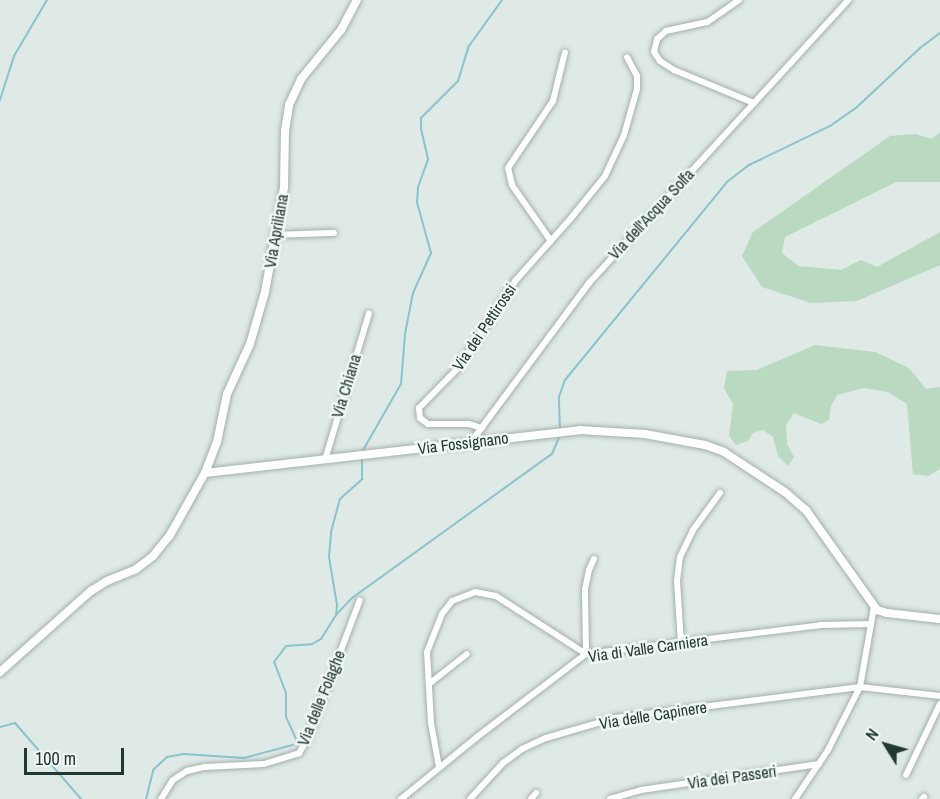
<!DOCTYPE html>
<html>
<head>
<meta charset="utf-8">
<style>
  body { margin:0 }
  #map { position:relative; width:940px; height:799px; overflow:hidden; background:#dfe9e5; font-family:"Archivo Narrow",sans-serif }
  div>[style] { position:absolute }
  .green>* { inset:0; background:#b9d9c1 }
  .stream>* { height:2px; margin:-1px; padding:0 1px; transform-origin:1px; border-radius:1px; background:#8ac3cc }
  .roads { filter:drop-shadow(0 0 2px #a2b0ab) drop-shadow(0 0 2px #a2b0ab) }
  .street>* { height:6px; margin:-3px; padding:0 3px; transform-origin:3px; border-radius:3px; background:#fff }
  .secondary>* { height:8px; margin:-4px; padding:0 4px; transform-origin:4px; border-radius:4px; background:#fff }
  span { translate:-50% -50%; white-space:nowrap; text-align:center; line-height:1.15; -webkit-text-stroke:5px #eff6f3; paint-order:stroke }
  .street-label { font-size:16px; color:#213831 }
  .north { position:absolute; left:856px; top:715px; width:60px; height:60px; -webkit-text-stroke:4px #eff6f3; paint-order:stroke; rotate:307deg; font-size:16px; font-weight:700; line-height:24px; text-align:center; color:#213831 }
  .north::after { content:''; display:block; margin:auto; width:21px; height:27px; background:#213831; clip-path:polygon(50% 0,100% 100%,50% 72%,0 100%) }
  .scale { position:absolute; left:24px; top:748px; width:100px; height:27px; box-sizing:border-box; border:3px solid #213831; border-top:0; padding-left:8px; font-size:18px; line-height:21px; white-space:nowrap; color:#213831; -webkit-text-stroke:4px #eff6f3; paint-order:stroke }
</style>
</head>
<body>
<div id="map">
  <div class="green">
    <i style="clip-path:polygon(940px 132px,940px 182px,896px 182px,785px 237px,782px 253px,798px 266px,841px 270px,861px 260px,877px 267px,940px 232px,940px 265px,857px 301px,811px 303px,762px 287px,742px 256px,753px 232px,890px 136px,916px 134px,932px 139px)"></i>
    <i style="clip-path:polygon(815px 345px,875px 352px,909px 368px,926px 389px,940px 387px,940px 469px,928px 476px,913px 474px,907px 404px,888px 392px,864px 388px,837px 395px,831px 406px,829px 420px,821px 424px,794px 413px,786px 425px,787px 444px,794px 457px,788px 466px,778px 456px,773px 437px,763px 430px,753px 433px,748px 441px,736px 445px,729px 436px,733px 404px,724px 388px,727px 371px,757px 370px)"></i>
  </div>
  <div class="stream">
    <i style="left:0;top:100px;width:46px;rotate:-72.3deg"></i>
    <i style="left:14px;top:56px;width:65px;rotate:-59.5deg"></i>
    <i style="left:560px;top:430px;width:33px;rotate:-92deg"></i>
    <i style="left:559px;top:397px;width:18px;rotate:-71deg"></i>
    <i style="left:565px;top:380px;width:256px;rotate:-50.7deg"></i>
    <i style="left:727px;top:182px;width:28px;rotate:-38deg"></i>
    <i style="left:749px;top:165px;width:90px;rotate:-25.7deg"></i>
    <i style="left:830px;top:126px;width:33px;rotate:-35deg"></i>
    <i style="left:857px;top:107px;width:86px;rotate:-43.1deg"></i>
    <i style="left:920px;top:48px;width:25px;rotate:-37deg"></i>
    <i style="left:362px;top:452px;width:78px;rotate:-60.2deg"></i>
    <i style="left:401px;top:384px;width:50px;rotate:-85.4deg"></i>
    <i style="left:405px;top:334px;width:42px;rotate:-79deg"></i>
    <i style="left:413px;top:293px;width:44px;rotate:-65.8deg"></i>
    <i style="left:431px;top:253px;width:53px;rotate:-105.4deg"></i>
    <i style="left:417px;top:202px;width:15px;rotate:-86deg"></i>
    <i style="left:418px;top:187px;width:30px;rotate:-70deg"></i>
    <i style="left:428px;top:159px;width:31px;rotate:-103deg"></i>
    <i style="left:421px;top:129px;width:11px;rotate:-90deg"></i>
    <i style="left:421px;top:118px;width:52px;rotate:-45deg"></i>
    <i style="left:458px;top:81px;width:37px;rotate:-73deg"></i>
    <i style="left:469px;top:46px;width:57px;rotate:-54.3deg"></i>
    <i style="left:336px;top:615px;width:23px;rotate:-47deg"></i>
    <i style="left:352px;top:598px;width:246px;rotate:-35.8deg"></i>
    <i style="left:552px;top:454px;width:21px;rotate:-67deg"></i>
    <i style="left:0;top:727px;width:16px;rotate:-15deg"></i>
    <i style="left:15px;top:723px;width:101px;rotate:49deg"></i>
    <i style="left:146px;top:799px;width:30px;rotate:-76deg"></i>
    <i style="left:153px;top:770px;width:19px;rotate:-43deg"></i>
    <i style="left:167px;top:757px;width:17px;rotate:-10deg"></i>
    <i style="left:184px;top:754px;width:60px;rotate:3.8deg"></i>
    <i style="left:244px;top:758px;width:54px;rotate:-15.1deg"></i>
    <i style="left:296px;top:744px;width:5px;rotate:-90deg"></i>
    <i style="left:296px;top:739px;width:24px;rotate:-114deg"></i>
    <i style="left:286px;top:717px;width:24px;rotate:-90deg"></i>
    <i style="left:286px;top:693px;width:33px;rotate:-111deg"></i>
    <i style="left:274px;top:662px;width:20px;rotate:-53deg"></i>
    <i style="left:286px;top:646px;width:26px;rotate:-4deg"></i>
    <i style="left:312px;top:644px;width:10px;rotate:-29deg"></i>
    <i style="left:321px;top:639px;width:28px;rotate:-58deg"></i>
    <i style="left:336px;top:615px;width:10px;rotate:-84deg"></i>
    <i style="left:337px;top:605px;width:49px;rotate:-99.5deg"></i>
    <i style="left:329px;top:557px;width:25px;rotate:-85deg"></i>
    <i style="left:331px;top:532px;width:34px;rotate:-75deg"></i>
    <i style="left:340px;top:499px;width:30px;rotate:-42deg"></i>
    <i style="left:362px;top:479px;width:21px;rotate:-90deg"></i>
  </div>
  <div class="roads">
    <div class="street">
      <i style="left:739px;top:0;width:39px;rotate:145deg"></i>
      <i style="left:707px;top:22px;width:42px;rotate:167.6deg"></i>
      <i style="left:666px;top:31px;width:12px;rotate:138deg"></i>
      <i style="left:657px;top:39px;width:13px;rotate:103deg"></i>
      <i style="left:654px;top:52px;width:11px;rotate:56deg"></i>
      <i style="left:660px;top:61px;width:17px;rotate:33deg"></i>
      <i style="left:674px;top:70px;width:87px;rotate:22.4deg"></i>
      <i style="left:276px;top:235px;width:58px;rotate:-2deg"></i>
      <i style="left:551px;top:241px;width:68px;rotate:-124.9deg"></i>
      <i style="left:512px;top:185px;width:17px;rotate:-103deg"></i>
      <i style="left:508px;top:168px;width:81px;rotate:-56.1deg"></i>
      <i style="left:553px;top:101px;width:50px;rotate:-76.2deg"></i>
      <i style="left:482px;top:428px;width:14px;rotate:-163deg"></i>
      <i style="left:469px;top:424px;width:41px;rotate:180deg"></i>
      <i style="left:428px;top:424px;width:10px;rotate:-143deg"></i>
      <i style="left:420px;top:418px;width:10px;rotate:-96deg"></i>
      <i style="left:419px;top:408px;width:54px;rotate:-45.7deg"></i>
      <i style="left:457px;top:369px;width:107px;rotate:-56.5deg"></i>
      <i style="left:516px;top:280px;width:83px;rotate:-48.4deg"></i>
      <i style="left:571px;top:218px;width:54px;rotate:-51deg"></i>
      <i style="left:605px;top:176px;width:45px;rotate:-65.1deg"></i>
      <i style="left:624px;top:135px;width:48px;rotate:-74.2deg"></i>
      <i style="left:637px;top:89px;width:13px;rotate:-90deg"></i>
      <i style="left:637px;top:76px;width:21px;rotate:-118deg"></i>
      <i style="left:471px;top:442px;width:198px;rotate:-53.4deg"></i>
      <i style="left:589px;top:283px;width:384px;rotate:-47.5deg"></i>
      <i style="left:325px;top:460px;width:153px;rotate:-73.3deg"></i>
      <i style="left:681px;top:643px;width:62px;rotate:-93.7deg"></i>
      <i style="left:677px;top:581px;width:24px;rotate:-83deg"></i>
      <i style="left:680px;top:557px;width:30px;rotate:-64deg"></i>
      <i style="left:693px;top:530px;width:46px;rotate:-53.9deg"></i>
      <i style="left:586px;top:654px;width:65px;rotate:-90.9deg"></i>
      <i style="left:585px;top:589px;width:19px;rotate:-78deg"></i>
      <i style="left:589px;top:570px;width:12px;rotate:-66deg"></i>
      <i style="left:429px;top:684px;width:48px;rotate:-38.3deg"></i>
      <i style="left:439px;top:767px;width:45px;rotate:-100.3deg"></i>
      <i style="left:431px;top:723px;width:71px;rotate:-93.2deg"></i>
      <i style="left:427px;top:652px;width:41px;rotate:-68.5deg"></i>
      <i style="left:442px;top:614px;width:16px;rotate:-52deg"></i>
      <i style="left:452px;top:601px;width:25px;rotate:-21deg"></i>
      <i style="left:475px;top:592px;width:21px;rotate:11deg"></i>
      <i style="left:496px;top:596px;width:107px;rotate:32.8deg"></i>
      <i style="left:906px;top:775px;width:79px;rotate:-64.4deg"></i>
      <i style="left:161px;top:799px;width:22px;rotate:-58deg"></i>
      <i style="left:173px;top:780px;width:17px;rotate:-33deg"></i>
      <i style="left:187px;top:771px;width:18px;rotate:-13deg"></i>
      <i style="left:205px;top:767px;width:59px;rotate:-2.9deg"></i>
      <i style="left:264px;top:764px;width:37px;rotate:-17deg"></i>
      <i style="left:299px;top:753px;width:17px;rotate:-59deg"></i>
      <i style="left:308px;top:738px;width:147px;rotate:-69.4deg"></i>
      <i style="left:401px;top:799px;width:98px;rotate:-39.2deg"></i>
      <i style="left:477px;top:737px;width:137px;rotate:-37.3deg"></i>
      <i style="left:586px;top:654px;width:237px;rotate:-7deg"></i>
      <i style="left:821px;top:625px;width:50px;rotate:-1.1deg"></i>
      <i style="left:470px;top:799px;width:49px;rotate:-47.5deg"></i>
      <i style="left:503px;top:763px;width:24px;rotate:-36deg"></i>
      <i style="left:522px;top:749px;width:26px;rotate:-25deg"></i>
      <i style="left:546px;top:738px;width:72px;rotate:-16.2deg"></i>
      <i style="left:615px;top:718px;width:247px;rotate:-7.2deg"></i>
      <i style="left:860px;top:687px;width:81px;rotate:6.4deg"></i>
      <i style="left:531px;top:799px;width:8px;rotate:-50deg"></i>
      <i style="left:610px;top:799px;width:32px;rotate:-16deg"></i>
      <i style="left:641px;top:790px;width:180px;rotate:-8.3deg"></i>
      <i style="left:795px;top:799px;width:59px;rotate:-56deg"></i>
      <i style="left:828px;top:750px;width:71px;rotate:-63.1deg"></i>
      <i style="left:860px;top:687px;width:81px;rotate:-80.1deg"></i>
      <i style="left:922px;top:799px;width:3px;rotate:-45deg"></i>
    </div>
    <div class="secondary">
      <i style="left:205px;top:473px;width:33px;rotate:-69deg"></i>
      <i style="left:217px;top:442px;width:49px;rotate:-78.2deg"></i>
      <i style="left:227px;top:394px;width:55px;rotate:-65.3deg"></i>
      <i style="left:250px;top:344px;width:54px;rotate:-73.9deg"></i>
      <i style="left:265px;top:292px;width:107px;rotate:-79.7deg"></i>
      <i style="left:284px;top:187px;width:56px;rotate:-89deg"></i>
      <i style="left:285px;top:131px;width:26px;rotate:-81deg"></i>
      <i style="left:289px;top:105px;width:29px;rotate:-65deg"></i>
      <i style="left:301px;top:79px;width:63px;rotate:-50.8deg"></i>
      <i style="left:341px;top:30px;width:34px;rotate:-62deg"></i>
      <i style="left:0;top:672px;width:122px;rotate:-41.7deg"></i>
      <i style="left:91px;top:591px;width:19px;rotate:-32deg"></i>
      <i style="left:107px;top:581px;width:31px;rotate:-22deg"></i>
      <i style="left:136px;top:569px;width:21px;rotate:-37deg"></i>
      <i style="left:153px;top:556px;width:27px;rotate:-51deg"></i>
      <i style="left:170px;top:535px;width:71px;rotate:-60.6deg"></i>
      <i style="left:205px;top:473px;width:377px;rotate:-6.5deg"></i>
      <i style="left:580px;top:430px;width:65px;rotate:3.5deg"></i>
      <i style="left:645px;top:434px;width:61px;rotate:10.4deg"></i>
      <i style="left:705px;top:445px;width:20px;rotate:20deg"></i>
      <i style="left:724px;top:452px;width:73px;rotate:33.3deg"></i>
      <i style="left:785px;top:492px;width:28px;rotate:41deg"></i>
      <i style="left:806px;top:510px;width:123px;rotate:54.6deg"></i>
      <i style="left:877px;top:610px;width:10px;rotate:17deg"></i>
      <i style="left:887px;top:613px;width:53px;rotate:6.5deg"></i>
    </div>
  </div>
  <div class="street-label">
    <span style="left:651px;top:214px;rotate:-47deg">Via dell'Acqua Solfa</span>
    <span style="left:276px;top:231px;rotate:-80deg">Via Apriliana</span>
    <span style="left:484px;top:327px;rotate:-56deg">Via dei Pettirossi</span>
    <span style="left:346px;top:386px;rotate:-73deg">Via Chiana</span>
    <span style="left:463px;top:443px;rotate:-7deg">Via Fossignano</span>
    <span style="left:648px;top:648px;rotate:-8deg">Via di Valle Carniera</span>
    <span style="left:321px;top:698px;rotate:-68deg">Via delle Folaghe</span>
    <span style="left:653px;top:715px;rotate:-9deg">Via delle Capinere</span>
    <span style="left:732px;top:777px;rotate:-8deg">Via dei Passeri</span>
  </div>
  <div class="north">N</div>
  <div class="scale">100 m</div>
</div>
</body>
</html>
